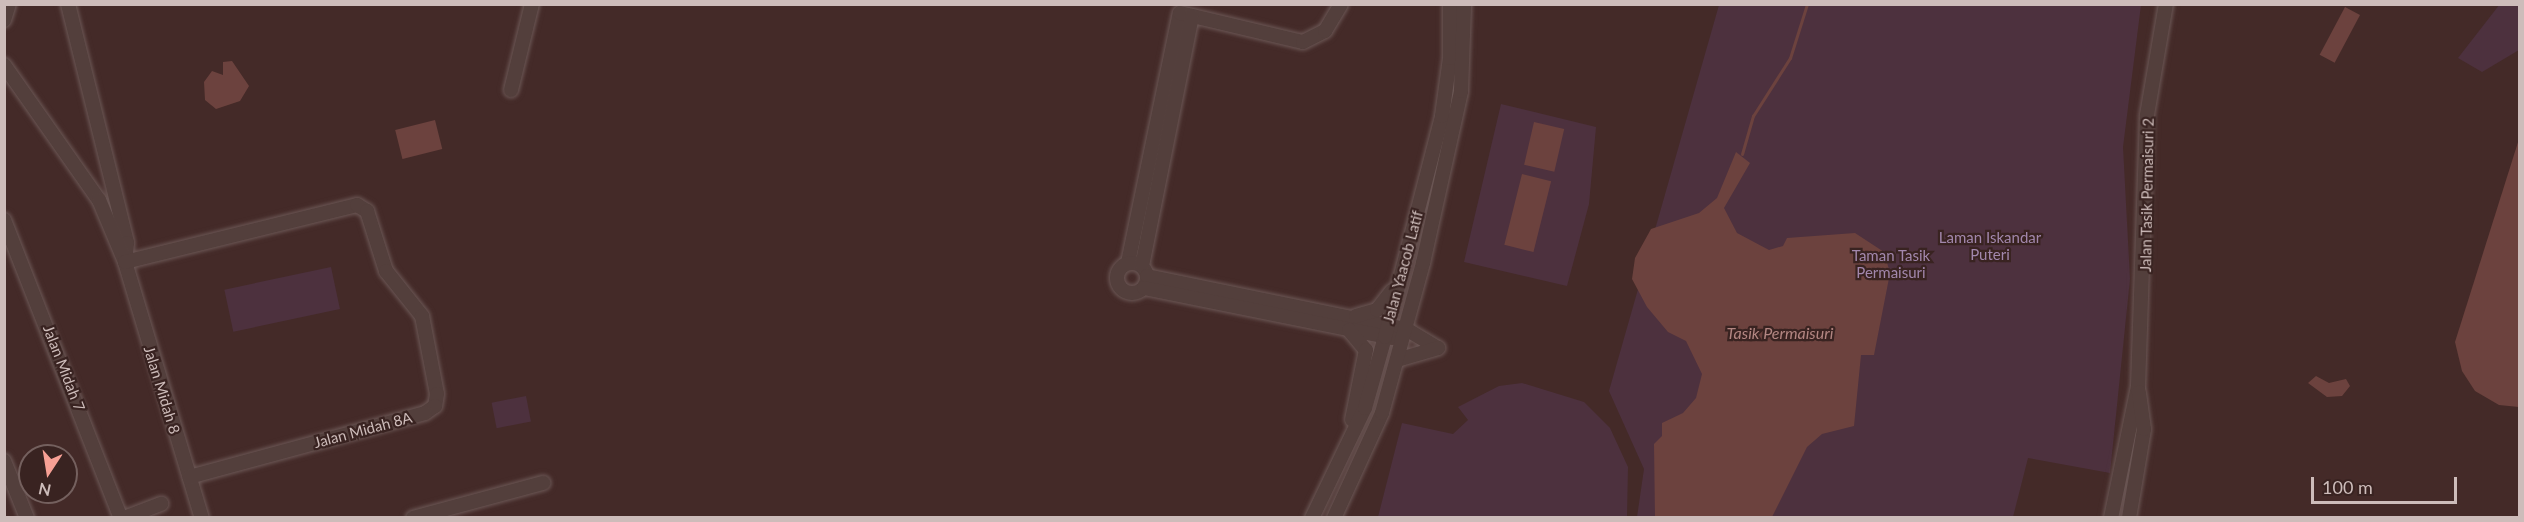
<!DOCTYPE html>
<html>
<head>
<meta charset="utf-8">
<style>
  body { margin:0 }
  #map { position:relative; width:2524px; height:522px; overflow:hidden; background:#442a28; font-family:Lato,sans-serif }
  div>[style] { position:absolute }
  .green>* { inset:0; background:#4d313e; transform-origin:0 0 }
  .water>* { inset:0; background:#6c423e; transform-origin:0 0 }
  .stream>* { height:3px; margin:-1.5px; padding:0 1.5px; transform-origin:1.5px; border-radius:1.5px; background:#6c423e }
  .roads { filter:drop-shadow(0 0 2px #6b5755) drop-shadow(0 0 2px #6b5755) }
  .minor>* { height:14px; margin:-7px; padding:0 7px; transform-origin:7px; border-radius:7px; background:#533f3c }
  .minor>.ring { margin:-7px; padding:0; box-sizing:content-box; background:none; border:14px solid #533f3c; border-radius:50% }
  span { translate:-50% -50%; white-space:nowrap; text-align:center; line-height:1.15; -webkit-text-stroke:4.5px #392321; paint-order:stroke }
  .street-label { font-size:15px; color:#cdbcba }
  .park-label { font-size:15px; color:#a287ac }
  .water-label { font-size:16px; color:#b38682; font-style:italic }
  .frame { position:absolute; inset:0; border:6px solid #cdbcba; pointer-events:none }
  .north { position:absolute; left:18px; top:444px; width:60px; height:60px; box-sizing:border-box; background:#392321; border:2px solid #74605e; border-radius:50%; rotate:192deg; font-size:16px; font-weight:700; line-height:24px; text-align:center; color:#cdbcba }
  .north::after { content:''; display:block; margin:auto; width:21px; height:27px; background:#f7a095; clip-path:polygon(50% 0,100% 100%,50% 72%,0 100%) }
  .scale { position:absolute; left:2311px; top:477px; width:146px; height:27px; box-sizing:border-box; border:3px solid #cdbcba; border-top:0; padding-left:8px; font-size:18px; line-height:21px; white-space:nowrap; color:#cdbcba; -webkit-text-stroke:4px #392321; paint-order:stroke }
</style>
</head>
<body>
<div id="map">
  <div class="green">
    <i style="clip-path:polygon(2500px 4px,2519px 5px,2519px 50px,2482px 72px,2458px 58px)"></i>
    <i style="clip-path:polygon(1719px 5px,2141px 5px,2123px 147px,2130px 279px,2110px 473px,2028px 458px,2013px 517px,1637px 517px,1644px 469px,1609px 391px)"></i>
    <i style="clip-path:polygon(1501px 104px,1596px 127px,1589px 204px,1567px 286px,1464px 262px)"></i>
    <i style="left:331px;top:267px;width:43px;height:109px;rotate:78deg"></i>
    <i style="clip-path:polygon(1522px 383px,1584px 402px,1610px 428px,1628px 467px,1627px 517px,1378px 517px,1402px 423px,1453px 434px,1468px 420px,1458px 407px,1499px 386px)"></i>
    <i style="left:526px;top:396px;width:26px;height:35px;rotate:79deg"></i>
  </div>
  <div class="water">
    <i style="left:2345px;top:7px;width:17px;height:54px;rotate:28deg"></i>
    <i style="clip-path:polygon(232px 61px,249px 86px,240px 101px,216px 109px,205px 100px,204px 82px,212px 71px,223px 75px,223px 62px)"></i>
    <i style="left:435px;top:120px;width:30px;height:41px;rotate:76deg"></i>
    <i style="left:1534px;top:122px;width:31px;height:44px;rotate:13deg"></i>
    <i style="clip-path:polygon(2519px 139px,2519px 407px,2499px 405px,2475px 391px,2462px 371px,2455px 342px)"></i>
    <i style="clip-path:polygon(1736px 152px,1750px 163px,1724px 208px,1737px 233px,1769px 250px,1783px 246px,1787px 238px,1855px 233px,1884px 252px,1890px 273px,1874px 355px,1861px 355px,1854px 426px,1822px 434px,1807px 447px,1772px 517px,1655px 517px,1654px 444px,1662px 436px,1662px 423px,1683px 413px,1696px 398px,1702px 374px,1686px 341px,1668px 332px,1647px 307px,1632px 279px,1635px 258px,1651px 229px,1699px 213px,1717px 198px)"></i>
    <i style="left:1522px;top:174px;width:30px;height:73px;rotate:14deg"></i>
    <i style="clip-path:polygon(2316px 376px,2329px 383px,2346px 379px,2350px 386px,2342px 396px,2327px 397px,2308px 383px)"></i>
  </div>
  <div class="stream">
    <i style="left:1742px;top:154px;width:40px;rotate:-74deg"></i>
    <i style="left:1753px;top:116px;width:69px;rotate:-57.5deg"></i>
    <i style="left:1790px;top:58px;width:57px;rotate:-72.5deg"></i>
  </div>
  <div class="roads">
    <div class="minor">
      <i style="left:68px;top:4px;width:246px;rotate:76.1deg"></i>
      <i style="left:127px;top:243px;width:19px;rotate:96deg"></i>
      <i style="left:4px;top:20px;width:17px;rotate:-73deg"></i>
      <i style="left:4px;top:65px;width:165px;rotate:54.9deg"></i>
      <i style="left:99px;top:200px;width:67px;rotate:67.2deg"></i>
      <i style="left:125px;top:262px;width:267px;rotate:73.3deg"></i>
      <i style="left:511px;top:90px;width:89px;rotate:-76.3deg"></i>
      <i style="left:4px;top:220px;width:320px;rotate:68.6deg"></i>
      <i style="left:125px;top:262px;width:239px;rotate:-13.8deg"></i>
      <i style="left:357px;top:205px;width:12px;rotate:31deg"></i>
      <i style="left:367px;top:211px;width:63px;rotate:72.4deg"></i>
      <i style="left:386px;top:271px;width:58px;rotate:51.3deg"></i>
      <i style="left:422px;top:316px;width:79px;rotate:79.1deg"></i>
      <i style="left:437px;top:394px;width:12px;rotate:99deg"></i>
      <i style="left:435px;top:406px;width:12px;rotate:145deg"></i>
      <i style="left:425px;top:413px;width:244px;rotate:164.8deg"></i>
      <i style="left:1128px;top:263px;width:255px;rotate:-78.3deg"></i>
      <i style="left:1180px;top:13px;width:126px;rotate:13.3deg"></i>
      <i style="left:1303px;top:42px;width:25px;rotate:-27deg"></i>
      <i style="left:1325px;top:31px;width:31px;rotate:-59deg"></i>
      <i class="ring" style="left:1117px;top:263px;width:16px;height:16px"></i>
      <i style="left:1142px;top:266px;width:255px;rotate:-78.7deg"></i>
      <i style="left:1147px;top:276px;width:264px;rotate:11.6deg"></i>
      <i style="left:1406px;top:329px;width:37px;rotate:31deg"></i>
      <i style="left:1144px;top:288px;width:253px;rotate:11.4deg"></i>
      <i style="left:1356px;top:316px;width:22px;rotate:-16deg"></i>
      <i style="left:1377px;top:310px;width:24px;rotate:-52deg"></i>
      <i style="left:1349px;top:330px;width:26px;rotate:50deg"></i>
      <i style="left:1366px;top:350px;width:71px;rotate:101.3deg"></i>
      <i style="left:1397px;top:360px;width:43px;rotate:-16.3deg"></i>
      <i style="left:4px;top:461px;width:61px;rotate:68deg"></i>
      <i style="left:124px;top:518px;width:40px;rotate:-21deg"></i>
      <i style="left:413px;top:518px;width:135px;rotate:-15.1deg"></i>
      <i style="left:1312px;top:518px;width:122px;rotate:-64.3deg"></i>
      <i style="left:1365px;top:408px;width:74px;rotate:-74.3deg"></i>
      <i style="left:1385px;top:337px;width:228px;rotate:-75.5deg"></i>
      <i style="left:1442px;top:116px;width:59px;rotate:-82.1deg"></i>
      <i style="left:1450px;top:58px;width:54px;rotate:-90deg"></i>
      <i style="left:1334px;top:518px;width:115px;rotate:-65.4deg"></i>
      <i style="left:1382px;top:413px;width:156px;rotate:-74.7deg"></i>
      <i style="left:1423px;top:263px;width:176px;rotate:-77.5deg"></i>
      <i style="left:1461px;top:91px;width:87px;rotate:-88deg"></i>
      <i style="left:2111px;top:518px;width:134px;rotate:-78.4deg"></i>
      <i style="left:2138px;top:387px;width:272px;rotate:-88.1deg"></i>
      <i style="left:2147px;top:115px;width:113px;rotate:-80.3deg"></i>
      <i style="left:2129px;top:518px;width:90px;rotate:-80.4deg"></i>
      <i style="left:2144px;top:429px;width:37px;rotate:-98deg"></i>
    </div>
  </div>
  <div class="street-label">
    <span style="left:2147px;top:195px;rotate:-89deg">Jalan Tasik Permaisuri 2</span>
    <span style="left:1403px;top:267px;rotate:-75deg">Jalan Yaacob Latif</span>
    <span style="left:64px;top:368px;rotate:69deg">Jalan Midah 7</span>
    <span style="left:162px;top:390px;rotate:73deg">Jalan Midah 8</span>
    <span style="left:363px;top:430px;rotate:-15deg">Jalan Midah 8A</span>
  </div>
  <div class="park-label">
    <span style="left:1990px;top:246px">Laman Iskandar<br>Puteri</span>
    <span style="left:1891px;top:264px">Taman Tasik<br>Permaisuri</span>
  </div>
  <div class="water-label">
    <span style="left:1780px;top:333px">Tasik Permaisuri</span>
  </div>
  <div class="frame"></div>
  <div class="north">N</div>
  <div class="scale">100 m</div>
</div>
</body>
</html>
